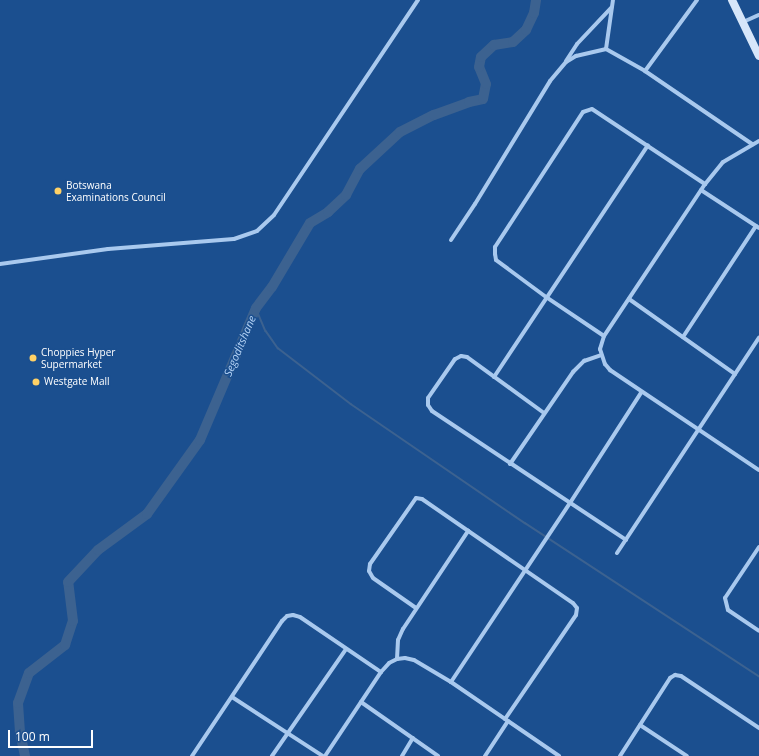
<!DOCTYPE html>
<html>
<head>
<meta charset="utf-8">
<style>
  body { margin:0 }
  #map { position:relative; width:759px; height:756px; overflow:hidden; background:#1b4f8f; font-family:"Open Sans",sans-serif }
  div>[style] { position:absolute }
  .stream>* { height:1.5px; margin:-0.75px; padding:0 0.75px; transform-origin:0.75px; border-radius:0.75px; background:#3c6290 }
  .river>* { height:10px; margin:-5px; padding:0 5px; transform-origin:5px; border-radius:5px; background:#3c6290 }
  .street>* { height:4px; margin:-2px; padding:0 2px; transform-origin:2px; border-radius:2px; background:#a9c9ee }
  .secondary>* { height:8px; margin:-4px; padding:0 4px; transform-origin:4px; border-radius:4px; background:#d6e6fa }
  .dots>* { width:11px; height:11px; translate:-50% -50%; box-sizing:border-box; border:2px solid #1b4f8f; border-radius:50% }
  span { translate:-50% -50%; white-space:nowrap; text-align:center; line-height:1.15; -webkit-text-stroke:3px #1b4f8f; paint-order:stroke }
  .poi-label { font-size:10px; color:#fff }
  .left { translate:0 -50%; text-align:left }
  .water-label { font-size:11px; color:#b5d3f5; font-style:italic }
  .scale { position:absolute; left:8px; top:730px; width:85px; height:18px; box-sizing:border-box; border:2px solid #fff; border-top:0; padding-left:5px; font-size:12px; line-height:14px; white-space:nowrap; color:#fff; -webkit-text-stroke:3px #1b4f8f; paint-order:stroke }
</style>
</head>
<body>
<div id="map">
  <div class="stream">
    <i style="left:256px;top:308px;width:25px;rotate:67deg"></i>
    <i style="left:266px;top:331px;width:21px;rotate:55deg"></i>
    <i style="left:278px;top:348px;width:92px;rotate:37.5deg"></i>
    <i style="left:351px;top:404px;width:211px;rotate:34.4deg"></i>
    <i style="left:525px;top:523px;width:280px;rotate:33.2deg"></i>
  </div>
  <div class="river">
    <i style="left:25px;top:756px;width:25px;rotate:-102deg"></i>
    <i style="left:20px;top:732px;width:29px;rotate:-94deg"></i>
    <i style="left:18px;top:703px;width:32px;rotate:-70deg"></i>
    <i style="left:29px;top:673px;width:46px;rotate:-37.9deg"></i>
    <i style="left:65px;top:645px;width:25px;rotate:-72deg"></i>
    <i style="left:73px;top:621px;width:39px;rotate:-97deg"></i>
    <i style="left:68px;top:582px;width:44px;rotate:-46.8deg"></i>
    <i style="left:98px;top:550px;width:61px;rotate:-36.3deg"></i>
    <i style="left:147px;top:514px;width:91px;rotate:-54.4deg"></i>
    <i style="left:200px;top:440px;width:143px;rotate:-67deg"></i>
    <i style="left:256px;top:308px;width:26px;rotate:-53deg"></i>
    <i style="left:272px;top:287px;width:74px;rotate:-59.3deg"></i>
    <i style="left:310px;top:223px;width:21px;rotate:-31deg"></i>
    <i style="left:328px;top:212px;width:25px;rotate:-43deg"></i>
    <i style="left:346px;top:195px;width:30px;rotate:-62deg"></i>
    <i style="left:360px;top:169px;width:54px;rotate:-42.8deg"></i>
    <i style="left:400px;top:132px;width:38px;rotate:-27deg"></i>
    <i style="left:434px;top:115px;width:37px;rotate:-20deg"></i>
    <i style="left:469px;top:102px;width:14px;rotate:-12deg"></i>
    <i style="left:483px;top:99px;width:15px;rotate:-79deg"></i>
    <i style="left:486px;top:84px;width:18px;rotate:-112deg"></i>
    <i style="left:479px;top:67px;width:10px;rotate:-79deg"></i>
    <i style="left:481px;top:57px;width:18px;rotate:-43deg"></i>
    <i style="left:494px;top:45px;width:19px;rotate:-9deg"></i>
    <i style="left:513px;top:42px;width:18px;rotate:-43deg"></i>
    <i style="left:526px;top:30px;width:19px;rotate:-65deg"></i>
    <i style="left:534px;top:13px;width:13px;rotate:-81deg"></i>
  </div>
  <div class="street">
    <i style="left:697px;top:0;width:88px;rotate:126.2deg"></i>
    <i style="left:645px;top:71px;width:130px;rotate:34.3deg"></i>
    <i style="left:743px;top:22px;width:17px;rotate:-24deg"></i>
    <i style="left:606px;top:49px;width:49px;rotate:-81.9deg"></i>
    <i style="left:566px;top:61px;width:20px;rotate:-57deg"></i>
    <i style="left:577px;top:44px;width:50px;rotate:-46.6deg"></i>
    <i style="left:759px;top:141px;width:42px;rotate:149.7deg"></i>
    <i style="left:723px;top:162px;width:28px;rotate:129deg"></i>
    <i style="left:705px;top:184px;width:182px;rotate:123.6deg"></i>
    <i style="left:604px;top:336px;width:14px;rotate:107deg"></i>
    <i style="left:600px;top:349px;width:16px;rotate:72deg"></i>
    <i style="left:605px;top:364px;width:8px;rotate:50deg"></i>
    <i style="left:610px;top:370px;width:179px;rotate:33.9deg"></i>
    <i style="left:701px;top:190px;width:69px;rotate:33.2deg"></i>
    <i style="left:451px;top:240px;width:43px;rotate:-56.3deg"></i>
    <i style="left:475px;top:204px;width:144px;rotate:-58.6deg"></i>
    <i style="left:550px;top:81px;width:25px;rotate:-50deg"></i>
    <i style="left:566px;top:62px;width:12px;rotate:-31deg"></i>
    <i style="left:576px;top:56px;width:31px;rotate:-13deg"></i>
    <i style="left:606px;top:49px;width:45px;rotate:29.4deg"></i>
    <i style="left:0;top:264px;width:109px;rotate:-7.9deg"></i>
    <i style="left:108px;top:249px;width:126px;rotate:-4.5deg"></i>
    <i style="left:234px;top:239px;width:24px;rotate:-19deg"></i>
    <i style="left:257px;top:231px;width:23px;rotate:-43deg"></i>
    <i style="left:274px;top:215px;width:259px;rotate:-56.2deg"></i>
    <i style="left:629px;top:299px;width:130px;rotate:35.3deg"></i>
    <i style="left:604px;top:336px;width:70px;rotate:-146.1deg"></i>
    <i style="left:546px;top:297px;width:62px;rotate:-143.5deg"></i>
    <i style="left:496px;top:260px;width:6px;rotate:-99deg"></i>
    <i style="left:495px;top:254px;width:7px;rotate:-90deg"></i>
    <i style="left:495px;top:247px;width:161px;rotate:-56.9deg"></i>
    <i style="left:583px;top:112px;width:9px;rotate:-18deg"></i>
    <i style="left:592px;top:109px;width:136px;rotate:33.6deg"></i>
    <i style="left:683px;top:337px;width:133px;rotate:-56.7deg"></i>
    <i style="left:494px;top:377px;width:278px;rotate:-56.4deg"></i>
    <i style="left:544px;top:413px;width:95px;rotate:-144deg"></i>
    <i style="left:467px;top:357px;width:6px;rotate:-171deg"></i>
    <i style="left:461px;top:356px;width:7px;rotate:153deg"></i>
    <i style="left:455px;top:359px;width:47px;rotate:124.7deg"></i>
    <i style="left:428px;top:398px;width:7px;rotate:90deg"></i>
    <i style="left:428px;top:405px;width:7px;rotate:56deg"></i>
    <i style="left:432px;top:411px;width:233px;rotate:33.6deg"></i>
    <i style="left:510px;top:464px;width:112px;rotate:-55.6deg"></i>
    <i style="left:573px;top:372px;width:16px;rotate:-45deg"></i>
    <i style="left:584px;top:361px;width:18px;rotate:-19deg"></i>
    <i style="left:759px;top:547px;width:61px;rotate:123.7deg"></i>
    <i style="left:725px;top:598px;width:12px;rotate:76deg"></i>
    <i style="left:728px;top:610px;width:37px;rotate:34deg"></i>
    <i style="left:617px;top:553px;width:258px;rotate:-56.6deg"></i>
    <i style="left:416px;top:608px;width:52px;rotate:-145.1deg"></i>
    <i style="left:373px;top:578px;width:8px;rotate:-120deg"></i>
    <i style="left:369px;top:571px;width:7px;rotate:-82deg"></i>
    <i style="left:370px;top:564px;width:80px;rotate:-55.1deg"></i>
    <i style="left:416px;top:498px;width:6px;rotate:9deg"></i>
    <i style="left:422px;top:499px;width:183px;rotate:34.6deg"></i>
    <i style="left:573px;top:603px;width:6px;rotate:51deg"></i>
    <i style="left:577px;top:608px;width:7px;rotate:98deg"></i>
    <i style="left:576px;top:615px;width:126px;rotate:124.3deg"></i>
    <i style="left:397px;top:659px;width:19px;rotate:-87deg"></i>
    <i style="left:398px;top:640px;width:12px;rotate:-66deg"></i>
    <i style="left:403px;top:629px;width:118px;rotate:-56.4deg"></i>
    <i style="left:451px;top:682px;width:215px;rotate:-56.4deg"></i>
    <i style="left:570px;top:503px;width:131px;rotate:-57.2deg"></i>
    <i style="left:232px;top:697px;width:108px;rotate:33deg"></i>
    <i style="left:361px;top:702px;width:94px;rotate:35deg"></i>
    <i style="left:640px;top:725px;width:56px;rotate:33.4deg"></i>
    <i style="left:192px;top:756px;width:162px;rotate:-56.3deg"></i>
    <i style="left:282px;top:621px;width:7px;rotate:-45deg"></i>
    <i style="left:287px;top:616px;width:6px;rotate:-9deg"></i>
    <i style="left:293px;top:615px;width:7px;rotate:16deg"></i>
    <i style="left:300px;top:617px;width:98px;rotate:34.2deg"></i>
    <i style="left:272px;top:756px;width:130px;rotate:-55.3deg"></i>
    <i style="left:325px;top:756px;width:101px;rotate:-56.3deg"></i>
    <i style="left:381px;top:672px;width:12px;rotate:-48deg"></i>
    <i style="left:389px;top:663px;width:9px;rotate:-27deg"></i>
    <i style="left:397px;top:659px;width:8px;rotate:-7deg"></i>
    <i style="left:405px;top:658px;width:9px;rotate:13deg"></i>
    <i style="left:414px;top:660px;width:43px;rotate:30.7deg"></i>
    <i style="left:451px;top:682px;width:131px;rotate:34.4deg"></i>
    <i style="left:402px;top:756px;width:21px;rotate:-59deg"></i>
    <i style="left:485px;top:756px;width:42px;rotate:-56.7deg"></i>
    <i style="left:620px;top:756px;width:93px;rotate:-57.3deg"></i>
    <i style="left:670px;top:678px;width:6px;rotate:-31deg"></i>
    <i style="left:675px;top:675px;width:6px;rotate:9deg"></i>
    <i style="left:681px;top:676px;width:94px;rotate:33.7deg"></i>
  </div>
  <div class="secondary">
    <i style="left:732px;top:0;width:62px;rotate:64.3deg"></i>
  </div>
  <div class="dots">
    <i style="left:58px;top:191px;background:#ffd166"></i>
    <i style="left:33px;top:358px;background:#ffd166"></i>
    <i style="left:36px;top:382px;background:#ffd166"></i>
  </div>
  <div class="poi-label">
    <span class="left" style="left:66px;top:191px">Botswana<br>Examinations Council</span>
    <span class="left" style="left:41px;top:358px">Choppies Hyper<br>Supermarket</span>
    <span class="left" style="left:44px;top:382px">Westgate Mall</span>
  </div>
  <div class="water-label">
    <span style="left:240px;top:346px;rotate:-67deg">Segoditshane</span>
  </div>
  <div class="scale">100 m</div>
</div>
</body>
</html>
